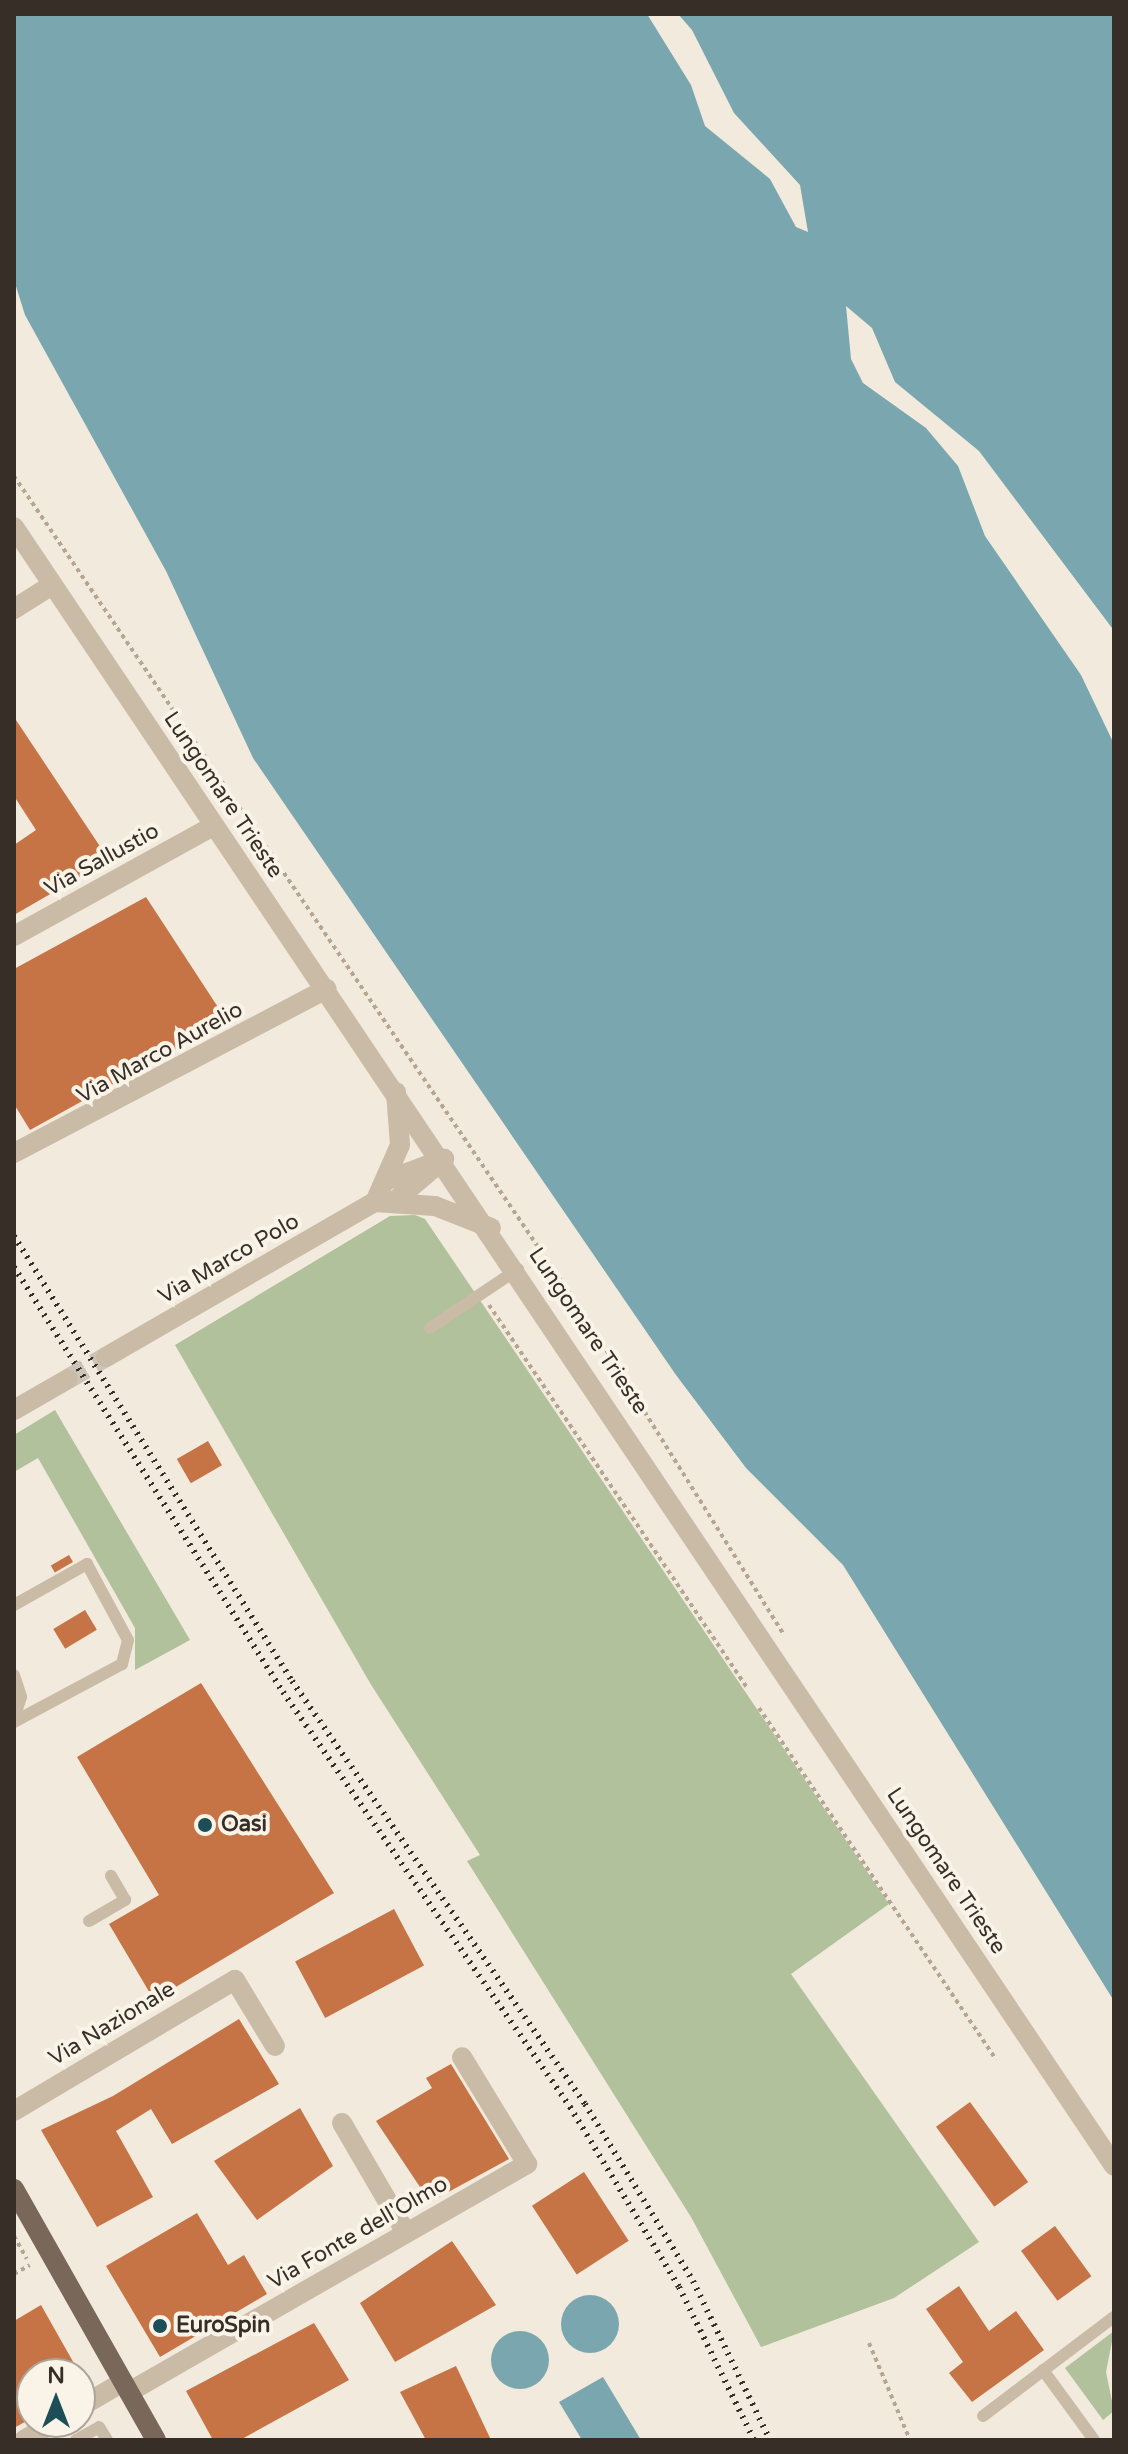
<!DOCTYPE html>
<html>
<head>
<meta charset="utf-8">
<style>
  body { margin:0 }
  #map { position:relative; width:1128px; height:2454px; overflow:hidden; background:#f2eadc; font-family:"Varela Round",sans-serif }
  div>[style] { position:absolute }
  .green>* { inset:0; background:#b0c19b }
  .water>* { inset:0; background:#7aa7af }
  .round { border-radius:50% }
  .pier>* { inset:0; background:#f2eadc }
  .building>* { inset:0; background:#c67345; transform-origin:0 0 }
  .minor-tunnel>* { height:20px; margin-top:-10px; transform-origin:0; background:repeating-linear-gradient(90deg,#cdc4b8 0 20px,transparent 0 30px) }
  .path>* { height:4px; margin-top:-2px; transform-origin:0; background:repeating-linear-gradient(90deg,#b6a592 0 4px,transparent 0 8px) }
  .service>* { height:12px; margin:-6px; padding:0 6px; transform-origin:6px; border-radius:6px; background:#cabba7 }
  .minor>* { height:20px; margin:-10px; padding:0 10px; transform-origin:10px; border-radius:10px; background:#cabba7 }
  .primary>* { height:20px; margin:-10px; padding:0 10px; transform-origin:10px; border-radius:10px; background:#796759 }
  .rail>* { height:6px; margin-top:-3px; transform-origin:0; background:repeating-linear-gradient(90deg,#372e28 0 2px,transparent 0 8px) }
  .dots>* { width:22px; height:22px; translate:-50% -50%; box-sizing:border-box; border:4px solid #faf3e8; border-radius:50% }
  span { translate:-50% -50%; white-space:nowrap; text-align:center; line-height:1.15; -webkit-text-stroke:8px #faf3e8; paint-order:stroke }
  .street-label { font-size:22px; color:#372e28 }
  .poi-label { font-size:22px; color:#372e28; font-weight:700 }
  .left { translate:0 -50%; text-align:left }
  .frame { position:absolute; inset:0; border:16px solid #372e28; pointer-events:none }
  .north { position:absolute; left:16px; top:2358px; width:80px; height:80px; box-sizing:border-box; background:#faf3e8; border:2px solid #aca49b; border-radius:50%; rotate:0deg; font-size:22px; font-weight:700; line-height:32px; text-align:center; color:#372e28 }
  .north::after { content:''; display:block; margin:auto; width:28px; height:36px; background:#1d4e58; clip-path:polygon(50% 0,100% 100%,50% 72%,0 100%) }
</style>
</head>
<body>
<div id="map">
  <div class="green">
    <i style="clip-path:polygon(415px 1215px,425px 1219px,889px 1904px,791px 1974px,979px 2242px,894px 2298px,761px 2347px,691px 2217px,467px 1861px,480px 1855px,370px 1683px,175px 1345px,390px 1216px)"></i>
    <i style="clip-path:polygon(55px 1410px,190px 1640px,135px 1670px,135px 1628px,38px 1458px,14px 1472px,14px 1435px)"></i>
    <i style="clip-path:polygon(1114px 2331px,1106px 2372px,1114px 2411px,1103px 2420px,1065px 2368px)"></i>
  </div>
  <div class="water">
    <i style="clip-path:polygon(14px 14px,1114px 14px,1114px 2001px,843px 1565px,746px 1468px,676px 1375px,253px 758px,166px 571px,25px 315px,14px 280px)"></i>
    <i class="round" style="left:561px;top:2295px;width:58px;height:58px"></i>
    <i class="round" style="left:491px;top:2331px;width:58px;height:58px"></i>
    <i style="clip-path:polygon(603px 2377px,641px 2440px,582px 2440px,559px 2402px)"></i>
  </div>
  <div class="pier">
    <i style="clip-path:polygon(647px 14px,678px 14px,692px 30px,734px 113px,800px 185px,808px 232px,796px 227px,770px 179px,705px 126px,691px 85px)"></i>
    <i style="clip-path:polygon(846px 306px,872px 328px,895px 382px,979px 451px,1112px 628px,1114px 744px,1081px 675px,985px 536px,958px 466px,926px 428px,863px 383px,851px 359px)"></i>
  </div>
  <div class="building">
    <i style="clip-path:polygon(14px 717px,109px 860px,14px 915px,14px 845px,36px 830px,14px 796px)"></i>
    <i style="clip-path:polygon(146px 897px,227px 1021px,30px 1130px,14px 1104px,14px 969px)"></i>
    <i style="left:208px;top:1441px;width:28px;height:36px;rotate:60deg"></i>
    <i style="left:69px;top:1555px;width:8px;height:21px;rotate:60deg"></i>
    <i style="left:85px;top:1610px;width:23px;height:37px;rotate:59deg"></i>
    <i style="clip-path:polygon(201px 1683px,334px 1893px,154px 2000px,109px 1924px,159px 1895px,77px 1757px)"></i>
    <i style="left:394px;top:1909px;width:64px;height:112px;rotate:62deg"></i>
    <i style="clip-path:polygon(239px 2019px,279px 2084px,172px 2144px,151px 2109px,116px 2131px,153px 2197px,97px 2227px,41px 2130px,113px 2096px)"></i>
    <i style="clip-path:polygon(451px 2064px,509px 2159px,430px 2202px,376px 2121px,432px 2088px,426px 2078px)"></i>
    <i style="left:970px;top:2102px;width:99px;height:42px;rotate:54deg"></i>
    <i style="clip-path:polygon(300px 2108px,333px 2166px,257px 2220px,214px 2161px)"></i>
    <i style="left:584px;top:2172px;width:82px;height:62px;rotate:57deg"></i>
    <i style="clip-path:polygon(197px 2213px,228px 2265px,244px 2255px,267px 2294px,160px 2357px,106px 2266px)"></i>
    <i style="left:1055px;top:2226px;width:62px;height:42px;rotate:54deg"></i>
    <i style="clip-path:polygon(452px 2241px,496px 2305px,395px 2362px,360px 2303px)"></i>
    <i style="clip-path:polygon(959px 2286px,989px 2331px,1016px 2311px,1044px 2350px,972px 2402px,949px 2373px,963px 2362px,926px 2309px)"></i>
    <i style="clip-path:polygon(41px 2305px,80px 2374px,32px 2374px,32px 2418px,14px 2428px,14px 2321px)"></i>
    <i style="clip-path:polygon(314px 2323px,349px 2380px,240px 2440px,213px 2440px,186px 2391px)"></i>
    <i style="clip-path:polygon(456px 2366px,491px 2440px,426px 2440px,400px 2392px)"></i>
  </div>
  <div class="minor-tunnel">
    <i style="left:68px;top:1379px;width:44px;rotate:-30.1deg"></i>
  </div>
  <div class="path">
    <i style="left:14px;top:476px;width:1008px;rotate:55.79deg"></i>
    <i style="left:581px;top:1310px;width:381px;rotate:58deg"></i>
    <i style="left:489px;top:1305px;width:462px;rotate:56deg"></i>
    <i style="left:759px;top:1708px;width:424px;rotate:56deg"></i>
    <i style="left:14px;top:2236px;width:26px;rotate:61deg"></i>
    <i style="left:14px;top:2274px;width:18px;rotate:-29deg"></i>
    <i style="left:869px;top:2343px;width:105px;rotate:67.1deg"></i>
  </div>
  <div class="service">
    <i style="left:430px;top:1328px;width:106px;rotate:-33.8deg"></i>
    <i style="left:14px;top:1605px;width:84px;rotate:-29.3deg"></i>
    <i style="left:87px;top:1564px;width:86px;rotate:61.7deg"></i>
    <i style="left:128px;top:1640px;width:25px;rotate:104deg"></i>
    <i style="left:122px;top:1664px;width:123px;rotate:151.8deg"></i>
    <i style="left:14px;top:1675px;width:23px;rotate:72deg"></i>
    <i style="left:21px;top:1697px;width:22px;rotate:108deg"></i>
    <i style="left:89px;top:1921px;width:42px;rotate:-30.3deg"></i>
    <i style="left:125px;top:1900px;width:28px;rotate:-120deg"></i>
    <i style="left:1043px;top:2370px;width:87px;rotate:53.9deg"></i>
    <i style="left:983px;top:2416px;width:164px;rotate:-37.1deg"></i>
    <i style="left:76px;top:2440px;width:26px;rotate:-29deg"></i>
    <i style="left:99px;top:2427px;width:15px;rotate:58deg"></i>
  </div>
  <div class="minor">
    <i style="left:14px;top:527px;width:1974px;rotate:56.13deg"></i>
    <i style="left:14px;top:609px;width:45px;rotate:-32.3deg"></i>
    <i style="left:14px;top:936px;width:227px;rotate:-28.9deg"></i>
    <i style="left:14px;top:1153px;width:353px;rotate:-27.7deg"></i>
    <i style="left:388px;top:1180px;width:60px;rotate:-20.6deg"></i>
    <i style="left:397px;top:1199px;width:62px;rotate:-40.4deg"></i>
    <i style="left:375px;top:1202px;width:62px;rotate:-66.3deg"></i>
    <i style="left:400px;top:1145px;width:53px;rotate:-94.3deg"></i>
    <i style="left:106px;top:1357px;width:310px;rotate:-30deg"></i>
    <i style="left:375px;top:1202px;width:60px;rotate:3.8deg"></i>
    <i style="left:435px;top:1206px;width:60px;rotate:21.4deg"></i>
    <i style="left:14px;top:1410px;width:62px;rotate:-29.9deg"></i>
    <i style="left:14px;top:2111px;width:257px;rotate:-30.7deg"></i>
    <i style="left:235px;top:1980px;width:77px;rotate:58.8deg"></i>
    <i style="left:342px;top:2123px;width:127px;rotate:59.8deg"></i>
    <i style="left:129px;top:2392px;width:459px;rotate:-29.8deg"></i>
    <i style="left:527px;top:2164px;width:125px;rotate:-121.3deg"></i>
    <i style="left:80px;top:2407px;width:50px;rotate:-30.2deg"></i>
    <i style="left:24px;top:2440px;width:36px;rotate:-30deg"></i>
  </div>
  <div class="primary">
    <i style="left:14px;top:2189px;width:288px;rotate:60.5deg"></i>
  </div>
  <div class="rail">
    <i style="left:14px;top:1236px;width:525px;rotate:58.01deg"></i>
    <i style="left:292px;top:1681px;width:515px;rotate:55.29deg"></i>
    <i style="left:585px;top:2104px;width:207px;rotate:58.6deg"></i>
    <i style="left:693px;top:2281px;width:177px;rotate:64.2deg"></i>
    <i style="left:14px;top:1267px;width:503px;rotate:57.67deg"></i>
    <i style="left:283px;top:1692px;width:505px;rotate:55.33deg"></i>
    <i style="left:570px;top:2107px;width:210px;rotate:58.8deg"></i>
    <i style="left:679px;top:2287px;width:170px;rotate:63.9deg"></i>
  </div>
  <div class="dots">
    <i style="left:205px;top:1825px;background:#1d4e58"></i>
    <i style="left:160px;top:2326px;background:#1d4e58"></i>
  </div>
  <div class="street-label">
    <span style="left:223px;top:795px;rotate:56deg">Lungomare Trieste</span>
    <span style="left:102px;top:860px;rotate:-29deg">Via Sallustio</span>
    <span style="left:160px;top:1053px;rotate:-29deg">Via Marco Aurelio</span>
    <span style="left:229px;top:1259px;rotate:-30deg">Via Marco Polo</span>
    <span style="left:588px;top:1331px;rotate:56deg">Lungomare Trieste</span>
    <span style="left:946px;top:1871px;rotate:56deg">Lungomare Trieste</span>
    <span style="left:112px;top:2024px;rotate:-31deg">Via Nazionale</span>
    <span style="left:358px;top:2233px;rotate:-30deg">Via Fonte dell'Olmo</span>
  </div>
  <div class="poi-label">
    <span class="left" style="left:221px;top:1825px">Oasi</span>
    <span class="left" style="left:176px;top:2326px">EuroSpin</span>
  </div>
  <div class="frame"></div>
  <div class="north">N</div>
</div>
</body>
</html>
